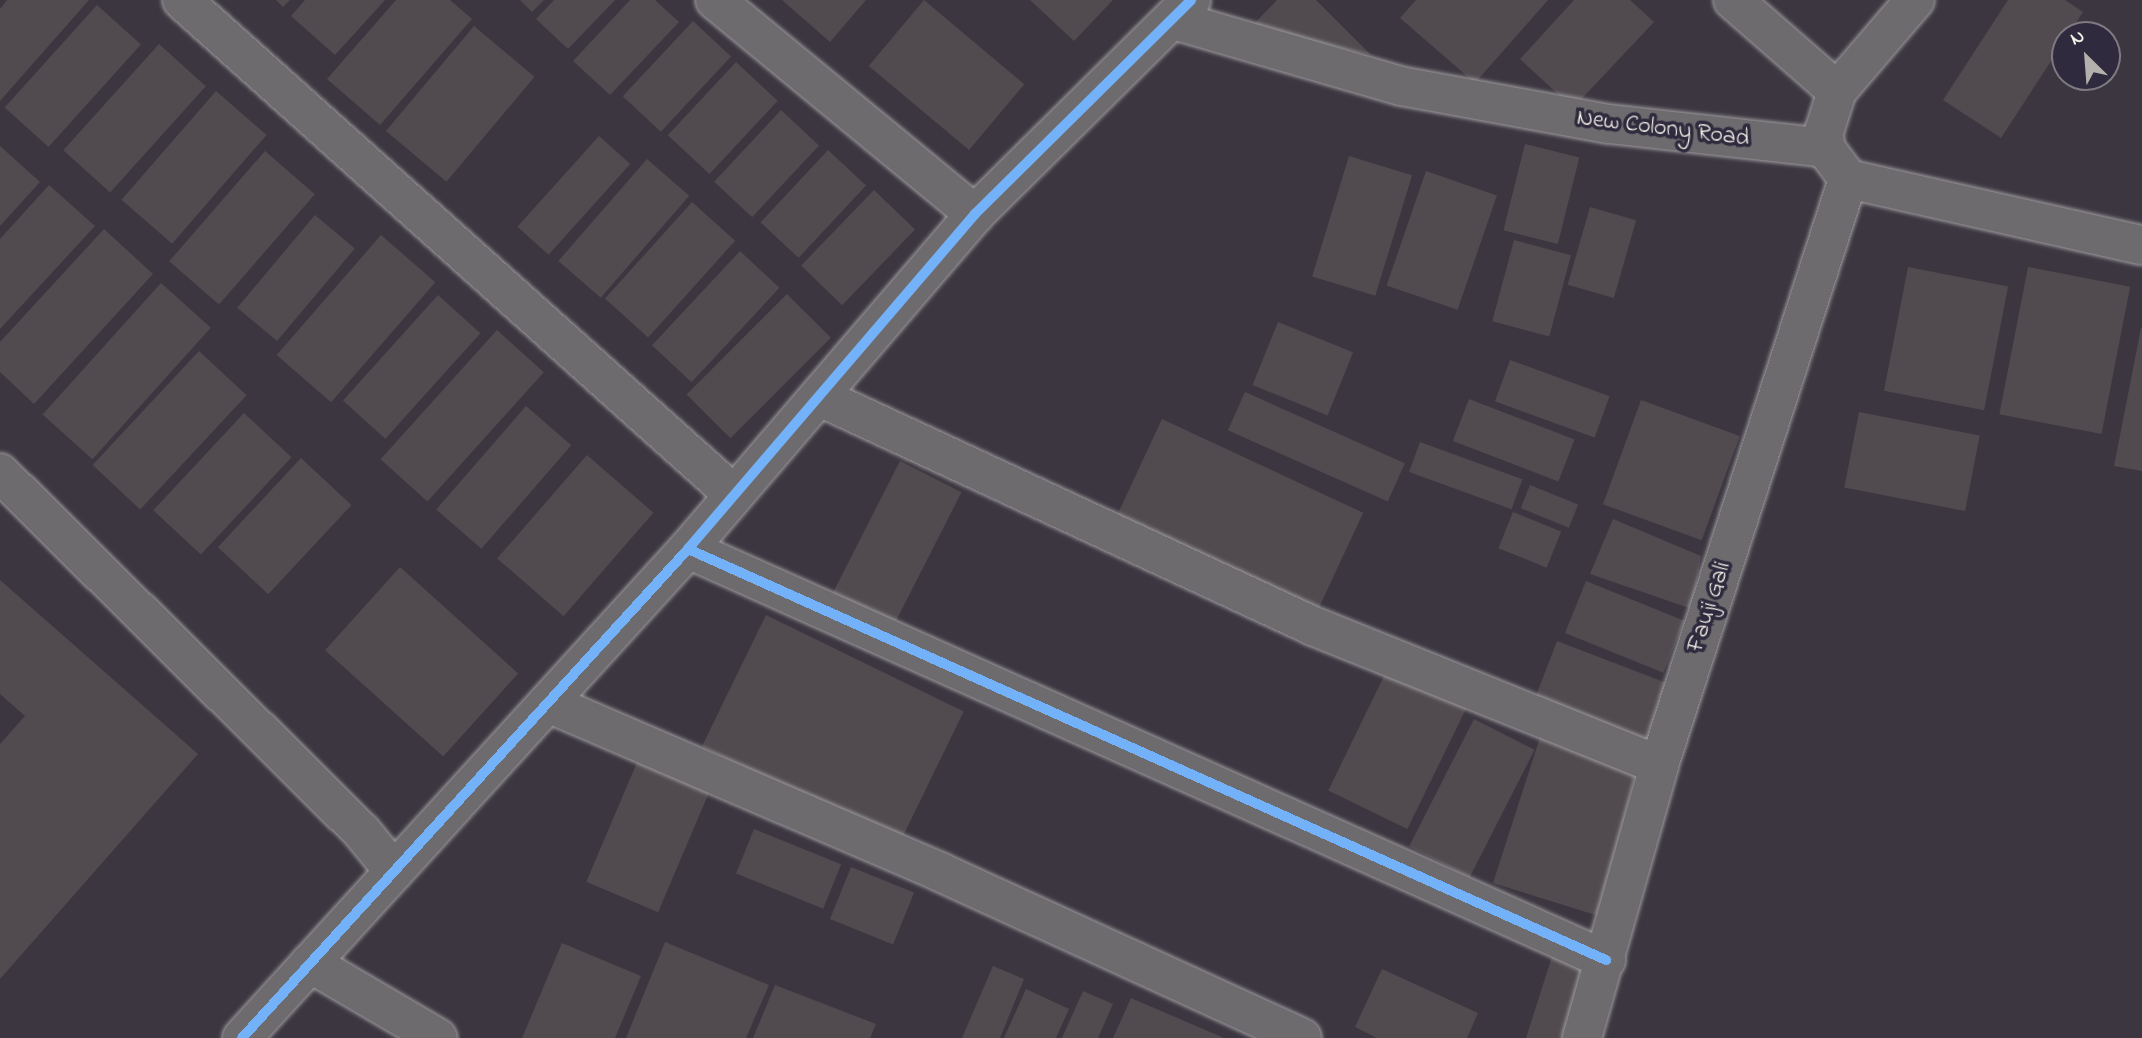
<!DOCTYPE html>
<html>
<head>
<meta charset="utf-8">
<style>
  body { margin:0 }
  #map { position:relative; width:2142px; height:1038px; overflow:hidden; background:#3b3640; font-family:"Indie Flower",sans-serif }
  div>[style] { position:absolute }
  .building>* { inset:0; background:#514b50; transform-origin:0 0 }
  .roads { filter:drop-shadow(0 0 2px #9f9c9f) drop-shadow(0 0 2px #9f9c9f) }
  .minor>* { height:38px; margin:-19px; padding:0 19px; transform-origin:19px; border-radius:19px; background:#6d6b6d }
  .cycleway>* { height:10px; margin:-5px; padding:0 5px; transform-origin:5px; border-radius:5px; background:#73b2f8 }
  span { translate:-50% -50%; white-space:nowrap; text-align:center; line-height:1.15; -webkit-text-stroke:7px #2f2a3d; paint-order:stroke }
  .street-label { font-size:24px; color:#f4f1e8 }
  .north { position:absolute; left:2051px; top:21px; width:70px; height:70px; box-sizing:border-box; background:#2f2a3d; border:2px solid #7e7a81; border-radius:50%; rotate:335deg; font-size:19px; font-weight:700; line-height:28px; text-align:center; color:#f4f1e8 }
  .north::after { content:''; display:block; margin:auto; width:24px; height:32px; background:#b3b0ad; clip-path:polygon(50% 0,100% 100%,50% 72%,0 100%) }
</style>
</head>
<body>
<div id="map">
  <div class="building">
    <i style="clip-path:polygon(7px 0,89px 0,0 101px,0 9px)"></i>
    <i style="clip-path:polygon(276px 0,290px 0,283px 7px)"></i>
    <i style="clip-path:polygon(305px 0,385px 0,335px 55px,291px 16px)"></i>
    <i style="clip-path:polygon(396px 0,450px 0,472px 19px,380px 125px,327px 79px)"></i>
    <i style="clip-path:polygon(520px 0,544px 0,532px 12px)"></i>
    <i style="clip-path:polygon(554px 0,615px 0,568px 49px,536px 19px)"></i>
    <i style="clip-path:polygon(630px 0,655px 0,679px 22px,610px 95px,573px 61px)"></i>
    <i style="clip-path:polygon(782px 0,866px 0,830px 42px)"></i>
    <i style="left:924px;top:0;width:131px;height:86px;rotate:40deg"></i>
    <i style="clip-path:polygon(1030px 0,1113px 0,1074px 41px)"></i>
    <i style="clip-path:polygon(1277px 0,1316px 0,1371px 55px,1252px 26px)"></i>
    <i style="clip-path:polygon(1416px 0,1548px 0,1475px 83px,1400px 18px)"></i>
    <i style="clip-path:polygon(1574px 0,1630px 0,1654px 22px,1573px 108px,1520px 59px)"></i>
    <i style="clip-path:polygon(2008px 0,2065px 0,2083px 12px,2001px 138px,1943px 100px)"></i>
    <i style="left:97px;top:5px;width:59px;height:138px;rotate:42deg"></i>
    <i style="left:693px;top:21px;width:52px;height:103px;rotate:43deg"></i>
    <i style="left:474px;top:26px;width:79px;height:137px;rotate:40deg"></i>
    <i style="left:159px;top:44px;width:63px;height:143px;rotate:42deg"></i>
    <i style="left:736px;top:62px;width:57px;height:100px;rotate:43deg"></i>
    <i style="left:216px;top:91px;width:67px;height:144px;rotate:41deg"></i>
    <i style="left:781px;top:110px;width:52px;height:98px;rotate:43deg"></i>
    <i style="left:599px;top:136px;width:42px;height:122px;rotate:42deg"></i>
    <i style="left:1525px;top:144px;width:56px;height:89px;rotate:14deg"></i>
    <i style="clip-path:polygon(0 146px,40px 182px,0 226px)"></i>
    <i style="left:828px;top:150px;width:52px;height:99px;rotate:43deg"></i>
    <i style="left:265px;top:151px;width:66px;height:146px;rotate:41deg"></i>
    <i style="left:1349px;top:156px;width:66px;height:126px;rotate:17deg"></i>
    <i style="left:647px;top:159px;width:56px;height:135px;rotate:41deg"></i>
    <i style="left:1426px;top:171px;width:75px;height:121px;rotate:19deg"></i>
    <i style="clip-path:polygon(49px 185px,95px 226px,0 329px,0 239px)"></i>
    <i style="left:874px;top:190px;width:57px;height:105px;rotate:44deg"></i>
    <i style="left:692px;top:202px;width:58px;height:130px;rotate:42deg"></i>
    <i style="left:1590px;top:207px;width:48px;height:81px;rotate:16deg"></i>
    <i style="left:315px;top:215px;width:52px;height:121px;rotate:40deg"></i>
    <i style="clip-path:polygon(104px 229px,153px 274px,34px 404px,0 372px,0 342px)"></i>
    <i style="left:381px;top:235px;width:72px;height:159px;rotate:41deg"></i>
    <i style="left:1514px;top:240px;width:59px;height:84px;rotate:15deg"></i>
    <i style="left:740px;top:251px;width:54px;height:129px;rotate:43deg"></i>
    <i style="left:1908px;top:267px;width:102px;height:126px;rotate:11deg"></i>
    <i style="left:2028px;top:267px;width:104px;height:150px;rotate:11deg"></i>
    <i style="left:161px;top:283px;width:67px;height:177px;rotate:42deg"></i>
    <i style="left:787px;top:294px;width:62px;height:142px;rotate:45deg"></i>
    <i style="left:438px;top:295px;width:57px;height:142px;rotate:42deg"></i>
    <i style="left:1278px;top:322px;width:81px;height:68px;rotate:22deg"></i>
    <i style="clip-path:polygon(2141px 328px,2142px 328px,2142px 471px,2114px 466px)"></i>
    <i style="left:497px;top:330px;width:63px;height:174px;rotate:42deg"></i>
    <i style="left:199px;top:351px;width:65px;height:156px;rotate:43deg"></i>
    <i style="left:1510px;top:360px;width:106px;height:44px;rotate:20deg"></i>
    <i style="left:1245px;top:392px;width:175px;height:42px;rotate:24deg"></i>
    <i style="left:1469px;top:399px;width:113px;height:45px;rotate:21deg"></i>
    <i style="left:1641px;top:400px;width:105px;height:111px;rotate:20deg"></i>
    <i style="left:526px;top:406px;width:60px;height:137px;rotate:41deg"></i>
    <i style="left:1859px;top:412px;width:123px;height:77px;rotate:11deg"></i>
    <i style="left:244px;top:413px;width:65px;height:133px;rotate:43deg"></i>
    <i style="left:1162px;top:419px;width:222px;height:105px;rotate:25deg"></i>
    <i style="left:1420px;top:442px;width:109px;height:32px;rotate:20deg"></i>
    <i style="left:587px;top:455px;width:88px;height:137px;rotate:41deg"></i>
    <i style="left:301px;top:458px;width:69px;height:122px;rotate:43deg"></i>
    <i style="left:900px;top:461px;width:69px;height:152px;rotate:27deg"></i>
    <i style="left:1530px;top:485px;width:52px;height:25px;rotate:22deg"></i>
    <i style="left:1513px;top:512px;width:52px;height:39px;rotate:22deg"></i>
    <i style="clip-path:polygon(1613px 519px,1701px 556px,1692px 609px,1590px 574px)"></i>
    <i style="left:400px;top:567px;width:159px;height:112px;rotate:42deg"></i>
    <i style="clip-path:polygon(0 580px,198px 754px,0 979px,0 744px,25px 716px,0 694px)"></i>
    <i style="left:1586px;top:581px;width:106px;height:56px;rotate:22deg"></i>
    <i style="left:766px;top:615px;width:220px;height:146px;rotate:26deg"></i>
    <i style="left:1557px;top:641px;width:123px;height:61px;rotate:21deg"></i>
    <i style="left:1387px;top:670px;width:88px;height:134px;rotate:26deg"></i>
    <i style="left:1474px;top:719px;width:68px;height:143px;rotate:27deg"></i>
    <i style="clip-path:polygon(1544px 725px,1636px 768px,1602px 917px,1493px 883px)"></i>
    <i style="left:641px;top:753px;width:78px;height:140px;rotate:23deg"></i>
    <i style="left:754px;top:829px;width:94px;height:48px;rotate:22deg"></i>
    <i style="left:851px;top:867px;width:68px;height:56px;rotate:22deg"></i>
    <i style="clip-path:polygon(665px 942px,769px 985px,746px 1038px,626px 1038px)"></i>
    <i style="clip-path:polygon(562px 943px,641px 976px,615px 1038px,522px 1038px)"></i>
    <i style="clip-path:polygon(1556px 944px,1599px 959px,1574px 1038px,1526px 1038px)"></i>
    <i style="clip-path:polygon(993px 966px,1024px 979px,1000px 1038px,962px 1038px)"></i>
    <i style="clip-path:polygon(1382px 969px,1478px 1013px,1467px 1038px,1377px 1038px,1355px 1027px)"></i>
    <i style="clip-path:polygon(775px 985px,876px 1024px,870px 1038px,753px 1038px)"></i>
    <i style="clip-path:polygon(1026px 989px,1069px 1009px,1056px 1038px,1004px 1038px)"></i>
    <i style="clip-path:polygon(1083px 991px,1113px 1004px,1098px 1038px,1062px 1038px)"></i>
    <i style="clip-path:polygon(1131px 998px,1224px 1038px,1113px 1038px)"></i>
  </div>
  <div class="roads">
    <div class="minor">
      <i style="left:182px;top:0;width:739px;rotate:41.87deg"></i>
      <i style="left:715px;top:0;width:337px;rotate:39.5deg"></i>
      <i style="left:1733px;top:0;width:138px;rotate:41.2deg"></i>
      <i style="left:1915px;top:0;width:120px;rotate:130.6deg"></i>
      <i style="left:1837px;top:91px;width:43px;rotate:107.6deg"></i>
      <i style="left:1824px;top:132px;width:16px;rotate:86deg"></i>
      <i style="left:1825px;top:148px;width:39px;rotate:53deg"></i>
      <i style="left:1848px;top:179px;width:301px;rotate:12.7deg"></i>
      <i style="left:1174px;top:20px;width:236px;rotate:16.2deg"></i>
      <i style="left:1401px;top:86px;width:211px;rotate:10.4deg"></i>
      <i style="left:1609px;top:124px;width:217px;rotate:6.3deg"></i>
      <i style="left:820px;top:397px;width:544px;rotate:24.92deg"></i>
      <i style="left:1313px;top:626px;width:373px;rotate:21.9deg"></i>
      <i style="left:0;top:473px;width:510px;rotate:44.76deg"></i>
      <i style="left:362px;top:832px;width:50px;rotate:50.6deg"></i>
      <i style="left:688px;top:549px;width:1006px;rotate:24.12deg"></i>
      <i style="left:548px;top:703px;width:427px;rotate:23.3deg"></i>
      <i style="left:940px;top:872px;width:398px;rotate:24.6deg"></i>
      <i style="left:310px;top:963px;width:148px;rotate:30.4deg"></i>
      <i style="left:242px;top:1038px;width:662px;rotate:-47.63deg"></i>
      <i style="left:688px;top:549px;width:441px;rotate:-49.4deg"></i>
      <i style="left:975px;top:214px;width:304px;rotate:-44.7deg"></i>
      <i style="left:1582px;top:1038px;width:284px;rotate:-74.2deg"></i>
      <i style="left:1659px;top:765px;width:616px;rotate:-72.12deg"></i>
    </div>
  </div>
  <div class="cycleway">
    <i style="left:688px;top:549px;width:1006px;rotate:24.12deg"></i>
    <i style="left:242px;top:1038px;width:662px;rotate:-47.63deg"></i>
    <i style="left:688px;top:549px;width:441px;rotate:-49.4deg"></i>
    <i style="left:975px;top:214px;width:304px;rotate:-44.7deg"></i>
  </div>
  <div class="street-label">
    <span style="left:1663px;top:129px;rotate:7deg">New Colony Road</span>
    <span style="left:1710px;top:607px;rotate:-72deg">Fauji Gali</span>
  </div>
  <div class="north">N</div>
</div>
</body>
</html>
